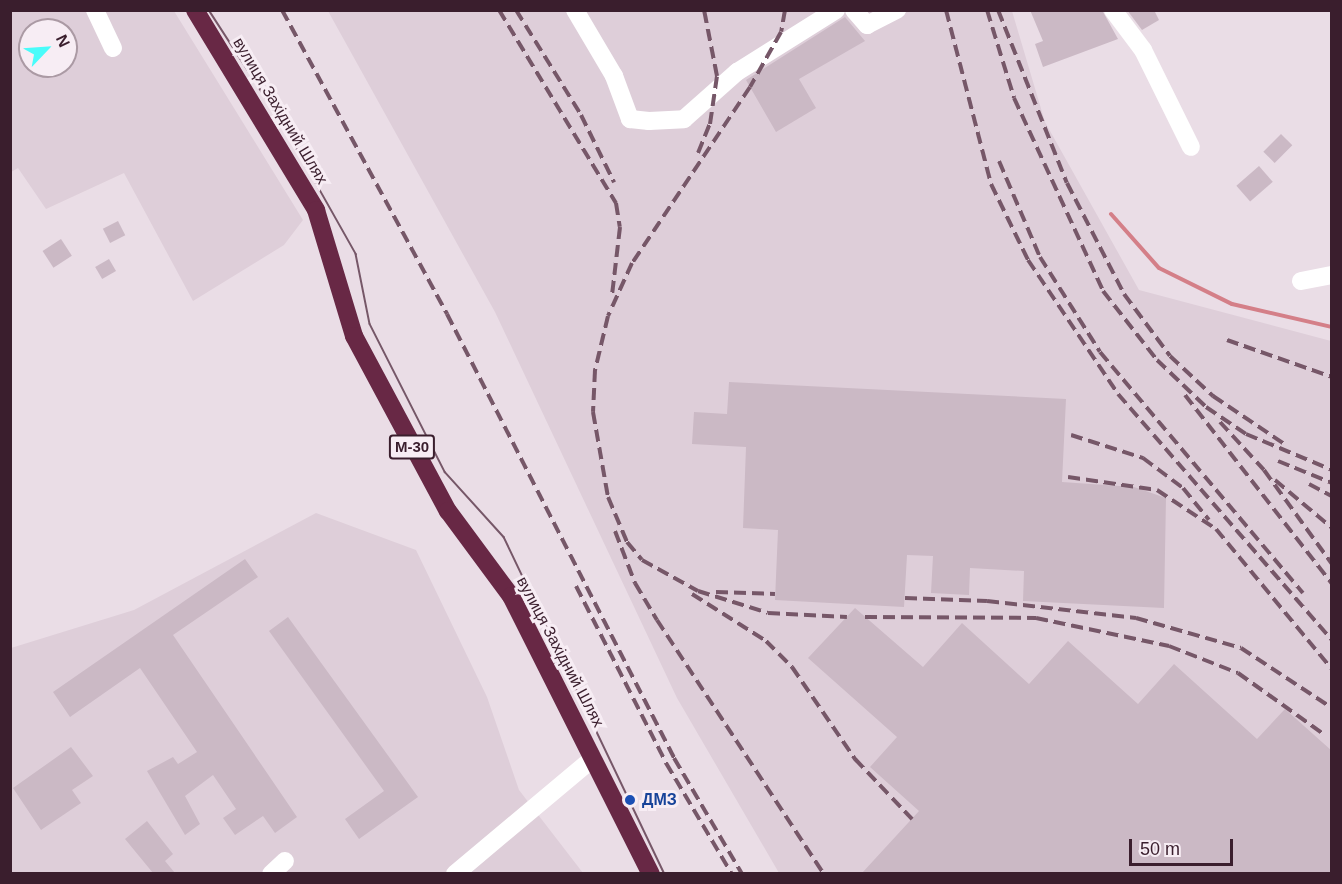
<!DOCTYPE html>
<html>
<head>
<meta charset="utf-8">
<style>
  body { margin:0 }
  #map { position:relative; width:1342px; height:884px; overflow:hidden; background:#eadde6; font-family:Arial,sans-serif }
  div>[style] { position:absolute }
  .built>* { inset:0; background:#deced9 }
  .stream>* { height:4px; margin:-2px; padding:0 2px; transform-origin:2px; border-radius:2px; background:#d47f88 }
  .building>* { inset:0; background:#cbb9c5; transform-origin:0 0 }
  .minor>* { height:18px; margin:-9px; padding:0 9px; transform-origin:9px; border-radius:9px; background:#fff }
  .highway>* { height:18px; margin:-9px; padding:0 9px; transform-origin:9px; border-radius:9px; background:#682845 }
  .tram>* { height:1.5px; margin:-0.75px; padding:0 0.75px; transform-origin:0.75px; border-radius:0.75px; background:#765768 }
  .rail>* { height:4px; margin-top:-2px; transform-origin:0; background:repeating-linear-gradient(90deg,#765768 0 12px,transparent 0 18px) }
  .dots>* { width:16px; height:16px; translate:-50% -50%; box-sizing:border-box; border:3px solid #f7edf4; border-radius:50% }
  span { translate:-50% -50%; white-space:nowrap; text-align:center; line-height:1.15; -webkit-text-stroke:6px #f7edf4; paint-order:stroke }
  .shield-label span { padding:2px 4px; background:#f7edf4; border:2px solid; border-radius:4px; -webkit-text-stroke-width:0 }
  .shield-label { font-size:15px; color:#3a1e2d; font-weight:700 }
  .street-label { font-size:16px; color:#3a1e2d }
  .transit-label { font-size:16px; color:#164399; font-weight:700 }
  .left { translate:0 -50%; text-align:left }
  .frame { position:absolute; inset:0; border:12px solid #3a1e2d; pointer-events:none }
  .north { position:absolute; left:18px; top:18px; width:60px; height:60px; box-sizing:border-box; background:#f7edf4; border:2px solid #ab9aa4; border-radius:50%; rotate:65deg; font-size:16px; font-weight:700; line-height:24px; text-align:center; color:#3a1e2d }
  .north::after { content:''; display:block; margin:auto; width:21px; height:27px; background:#49fcfa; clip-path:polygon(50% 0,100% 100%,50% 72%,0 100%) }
  .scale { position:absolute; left:1129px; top:839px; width:104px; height:27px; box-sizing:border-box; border:3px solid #3a1e2d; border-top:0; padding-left:8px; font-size:18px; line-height:21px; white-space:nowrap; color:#3a1e2d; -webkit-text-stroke:4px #f7edf4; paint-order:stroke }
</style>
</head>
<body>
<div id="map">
  <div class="built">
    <i style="clip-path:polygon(evenodd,11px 11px,174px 11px,303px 220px,284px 245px,193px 301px,124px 173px,46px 209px,18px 168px,11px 172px,11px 11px,30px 30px,66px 30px,66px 66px,30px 66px,30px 30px)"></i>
    <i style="clip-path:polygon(328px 11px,1012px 11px,1045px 122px,1139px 290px,1331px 341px,1331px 873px,779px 873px,677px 698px,495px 312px)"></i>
    <i style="clip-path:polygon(316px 513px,416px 550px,487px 697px,519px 790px,583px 873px,11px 874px,11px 648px,134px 610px)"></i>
  </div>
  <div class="stream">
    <i style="left:1111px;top:214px;width:72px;rotate:48.4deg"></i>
    <i style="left:1159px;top:268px;width:81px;rotate:26.3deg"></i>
    <i style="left:1232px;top:304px;width:103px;rotate:13deg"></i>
  </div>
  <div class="building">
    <i style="clip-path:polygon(1030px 10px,1102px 10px,1118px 39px,1043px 67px,1035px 44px,1043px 41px)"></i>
    <i style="clip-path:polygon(1127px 10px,1154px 10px,1159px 20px,1142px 30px)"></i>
    <i style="clip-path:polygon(845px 17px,865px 41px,799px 79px,816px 108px,776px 132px,746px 80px)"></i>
    <i style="left:1281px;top:134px;width:16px;height:25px;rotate:45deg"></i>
    <i style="left:1259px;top:166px;width:21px;height:30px;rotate:49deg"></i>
    <i style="left:118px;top:221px;width:16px;height:17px;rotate:63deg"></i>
    <i style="left:61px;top:239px;width:20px;height:22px;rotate:57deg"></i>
    <i style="left:109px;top:259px;width:14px;height:16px;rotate:60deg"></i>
    <i style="clip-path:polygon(729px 382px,1066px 399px,1062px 482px,1134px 487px,1166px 498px,1164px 608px,1023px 601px,1024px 571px,970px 568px,969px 595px,931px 593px,933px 556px,907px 555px,904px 607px,775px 600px,778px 530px,743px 528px,746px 447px,692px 444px,694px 412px,727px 414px)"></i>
    <i style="clip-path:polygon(245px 559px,258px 577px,173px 635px,297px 817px,275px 833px,263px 816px,235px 835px,223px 818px,236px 809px,213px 775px,185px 796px,200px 824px,185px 835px,147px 771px,173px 757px,178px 764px,197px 752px,140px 668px,70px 717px,53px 692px)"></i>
    <i style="clip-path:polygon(855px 608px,923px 667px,962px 623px,1029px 684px,1068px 641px,1138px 704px,1174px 664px,1257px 739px,1285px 709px,1332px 751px,1332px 873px,862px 873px,919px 811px,870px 767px,897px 737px,808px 658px)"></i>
    <i style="clip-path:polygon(288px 617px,418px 797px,359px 839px,345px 819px,384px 791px,269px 631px)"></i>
    <i style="clip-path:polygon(71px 747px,93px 776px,72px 790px,81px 803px,41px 830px,13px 788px)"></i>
    <i style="clip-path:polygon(147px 821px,173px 854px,165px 861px,175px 873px,153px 873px,125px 839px)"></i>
  </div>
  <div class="minor">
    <i style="left:95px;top:10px;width:42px;rotate:64.7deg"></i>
    <i style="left:575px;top:10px;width:77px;rotate:59.4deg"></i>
    <i style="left:614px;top:76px;width:46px;rotate:69.6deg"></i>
    <i style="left:630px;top:119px;width:19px;rotate:6deg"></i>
    <i style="left:649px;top:121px;width:35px;rotate:-3deg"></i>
    <i style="left:684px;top:119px;width:71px;rotate:-41.6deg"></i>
    <i style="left:737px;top:72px;width:117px;rotate:-32.1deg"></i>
    <i style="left:854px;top:10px;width:20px;rotate:49deg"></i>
    <i style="left:867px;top:25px;width:34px;rotate:-27deg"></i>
    <i style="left:1113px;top:10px;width:50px;rotate:53.1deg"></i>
    <i style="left:1143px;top:50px;width:108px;rotate:63.7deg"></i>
    <i style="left:1301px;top:281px;width:32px;rotate:-11deg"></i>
    <i style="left:271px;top:874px;width:19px;rotate:-43deg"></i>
    <i style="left:455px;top:874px;width:180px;rotate:-40deg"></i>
  </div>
  <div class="highway">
    <i style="left:195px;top:10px;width:234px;rotate:58.8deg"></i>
    <i style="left:316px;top:210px;width:132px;rotate:73.2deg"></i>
    <i style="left:354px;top:336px;width:199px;rotate:61.8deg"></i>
    <i style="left:448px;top:511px;width:106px;rotate:53.5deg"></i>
    <i style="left:511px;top:596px;width:311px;rotate:63.3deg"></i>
  </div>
  <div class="tram">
    <i style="left:209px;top:10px;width:138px;rotate:57.1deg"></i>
    <i style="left:284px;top:126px;width:147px;rotate:60.6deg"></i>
    <i style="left:356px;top:254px;width:71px;rotate:78.7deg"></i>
    <i style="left:370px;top:324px;width:166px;rotate:63.1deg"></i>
    <i style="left:445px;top:472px;width:88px;rotate:47.8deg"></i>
    <i style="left:504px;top:537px;width:373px;rotate:64.5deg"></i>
  </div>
  <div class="rail">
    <i style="left:282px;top:10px;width:346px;rotate:61.5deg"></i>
    <i style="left:447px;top:314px;width:499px;rotate:62.9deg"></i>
    <i style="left:674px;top:758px;width:134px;rotate:59.6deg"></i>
    <i style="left:499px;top:10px;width:226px;rotate:58.8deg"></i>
    <i style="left:616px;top:203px;width:24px;rotate:81deg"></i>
    <i style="left:620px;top:227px;width:68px;rotate:96.7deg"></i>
    <i style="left:516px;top:10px;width:123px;rotate:58.2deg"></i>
    <i style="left:581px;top:115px;width:75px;rotate:63.8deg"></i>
    <i style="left:785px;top:10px;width:22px;rotate:100deg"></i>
    <i style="left:781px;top:32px;width:63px;rotate:119.4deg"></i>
    <i style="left:750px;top:87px;width:212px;rotate:123.8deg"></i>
    <i style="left:632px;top:263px;width:58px;rotate:114.4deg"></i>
    <i style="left:608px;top:316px;width:56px;rotate:103.5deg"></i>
    <i style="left:595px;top:370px;width:42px;rotate:92.7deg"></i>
    <i style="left:593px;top:412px;width:86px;rotate:80deg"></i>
    <i style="left:608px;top:497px;width:49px;rotate:67.1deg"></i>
    <i style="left:627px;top:542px;width:23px;rotate:50deg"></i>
    <i style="left:642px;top:560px;width:64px;rotate:29deg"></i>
    <i style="left:698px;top:591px;width:73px;rotate:17.4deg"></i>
    <i style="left:768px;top:613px;width:79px;rotate:2.9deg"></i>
    <i style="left:946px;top:10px;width:180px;rotate:75.5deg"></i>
    <i style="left:991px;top:184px;width:85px;rotate:64deg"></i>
    <i style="left:1028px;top:260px;width:161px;rotate:56.1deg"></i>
    <i style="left:1118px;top:394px;width:326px;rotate:49deg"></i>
    <i style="left:987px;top:10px;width:92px;rotate:72.9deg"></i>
    <i style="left:1014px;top:98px;width:213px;rotate:65.2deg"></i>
    <i style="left:1103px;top:291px;width:88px;rotate:52deg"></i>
    <i style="left:1157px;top:360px;width:68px;rotate:43.8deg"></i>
    <i style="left:1206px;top:407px;width:48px;rotate:34deg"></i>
    <i style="left:1246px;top:434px;width:93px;rotate:22.7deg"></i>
    <i style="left:998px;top:10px;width:186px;rotate:68.3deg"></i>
    <i style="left:1067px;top:183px;width:125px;rotate:62.8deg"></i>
    <i style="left:1124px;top:294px;width:77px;rotate:53.4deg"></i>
    <i style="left:1170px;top:356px;width:59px;rotate:42.9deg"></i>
    <i style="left:1213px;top:396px;width:88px;rotate:33.9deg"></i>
    <i style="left:698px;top:153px;width:31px;rotate:-68deg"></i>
    <i style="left:710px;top:124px;width:49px;rotate:-81.7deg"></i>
    <i style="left:717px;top:76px;width:67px;rotate:-101.1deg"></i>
    <i style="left:999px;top:161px;width:104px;rotate:66.9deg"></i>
    <i style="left:1040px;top:257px;width:112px;rotate:57.7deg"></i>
    <i style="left:1100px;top:352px;width:315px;rotate:49.9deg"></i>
    <i style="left:1227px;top:340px;width:111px;rotate:19.4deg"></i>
    <i style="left:1185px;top:395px;width:239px;rotate:52.1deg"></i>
    <i style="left:1220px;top:422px;width:65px;rotate:47.5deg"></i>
    <i style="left:1264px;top:470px;width:116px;rotate:54.1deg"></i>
    <i style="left:1071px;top:435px;width:76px;rotate:17.7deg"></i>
    <i style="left:1143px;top:458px;width:50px;rotate:36.9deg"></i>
    <i style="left:1183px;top:488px;width:41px;rotate:50.9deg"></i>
    <i style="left:1278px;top:461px;width:58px;rotate:22.2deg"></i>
    <i style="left:1068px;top:477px;width:90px;rotate:8.3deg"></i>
    <i style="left:1157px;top:490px;width:71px;rotate:33.5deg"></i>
    <i style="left:1216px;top:529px;width:182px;rotate:50.4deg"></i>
    <i style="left:1275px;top:480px;width:75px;rotate:40.1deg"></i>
    <i style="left:1309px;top:484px;width:26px;rotate:28deg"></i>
    <i style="left:615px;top:531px;width:56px;rotate:69deg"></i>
    <i style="left:635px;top:583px;width:43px;rotate:59.3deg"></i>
    <i style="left:657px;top:620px;width:304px;rotate:56.7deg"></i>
    <i style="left:576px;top:586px;width:199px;rotate:63deg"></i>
    <i style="left:666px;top:763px;width:129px;rotate:59.3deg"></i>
    <i style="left:716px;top:592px;width:59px;rotate:1.9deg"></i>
    <i style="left:692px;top:594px;width:88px;rotate:32.4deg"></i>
    <i style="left:766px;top:641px;width:37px;rotate:45deg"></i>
    <i style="left:792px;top:667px;width:112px;rotate:55.6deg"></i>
    <i style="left:855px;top:759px;width:83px;rotate:46.5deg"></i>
    <i style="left:905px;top:598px;width:82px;rotate:2.1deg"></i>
    <i style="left:987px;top:601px;width:150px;rotate:6.5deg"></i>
    <i style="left:1136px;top:618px;width:109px;rotate:15.9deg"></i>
    <i style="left:1241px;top:648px;width:109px;rotate:33.4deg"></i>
    <i style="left:865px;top:617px;width:171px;rotate:0.3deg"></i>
    <i style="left:1036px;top:618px;width:136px;rotate:11.9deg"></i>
    <i style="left:1169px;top:646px;width:74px;rotate:21.4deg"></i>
    <i style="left:1238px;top:673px;width:103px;rotate:35.5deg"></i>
  </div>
  <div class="dots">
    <i style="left:630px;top:800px;background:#1a4fb4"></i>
  </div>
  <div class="shield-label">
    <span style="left:412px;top:447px">М-30</span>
  </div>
  <div class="street-label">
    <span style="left:280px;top:111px;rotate:59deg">вулиця Західний Шлях</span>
    <span style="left:560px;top:652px;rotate:62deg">вулиця Західний Шлях</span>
  </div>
  <div class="transit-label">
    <span class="left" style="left:642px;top:800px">ДМЗ</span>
  </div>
  <div class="frame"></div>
  <div class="north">N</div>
  <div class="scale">50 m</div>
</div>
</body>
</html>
